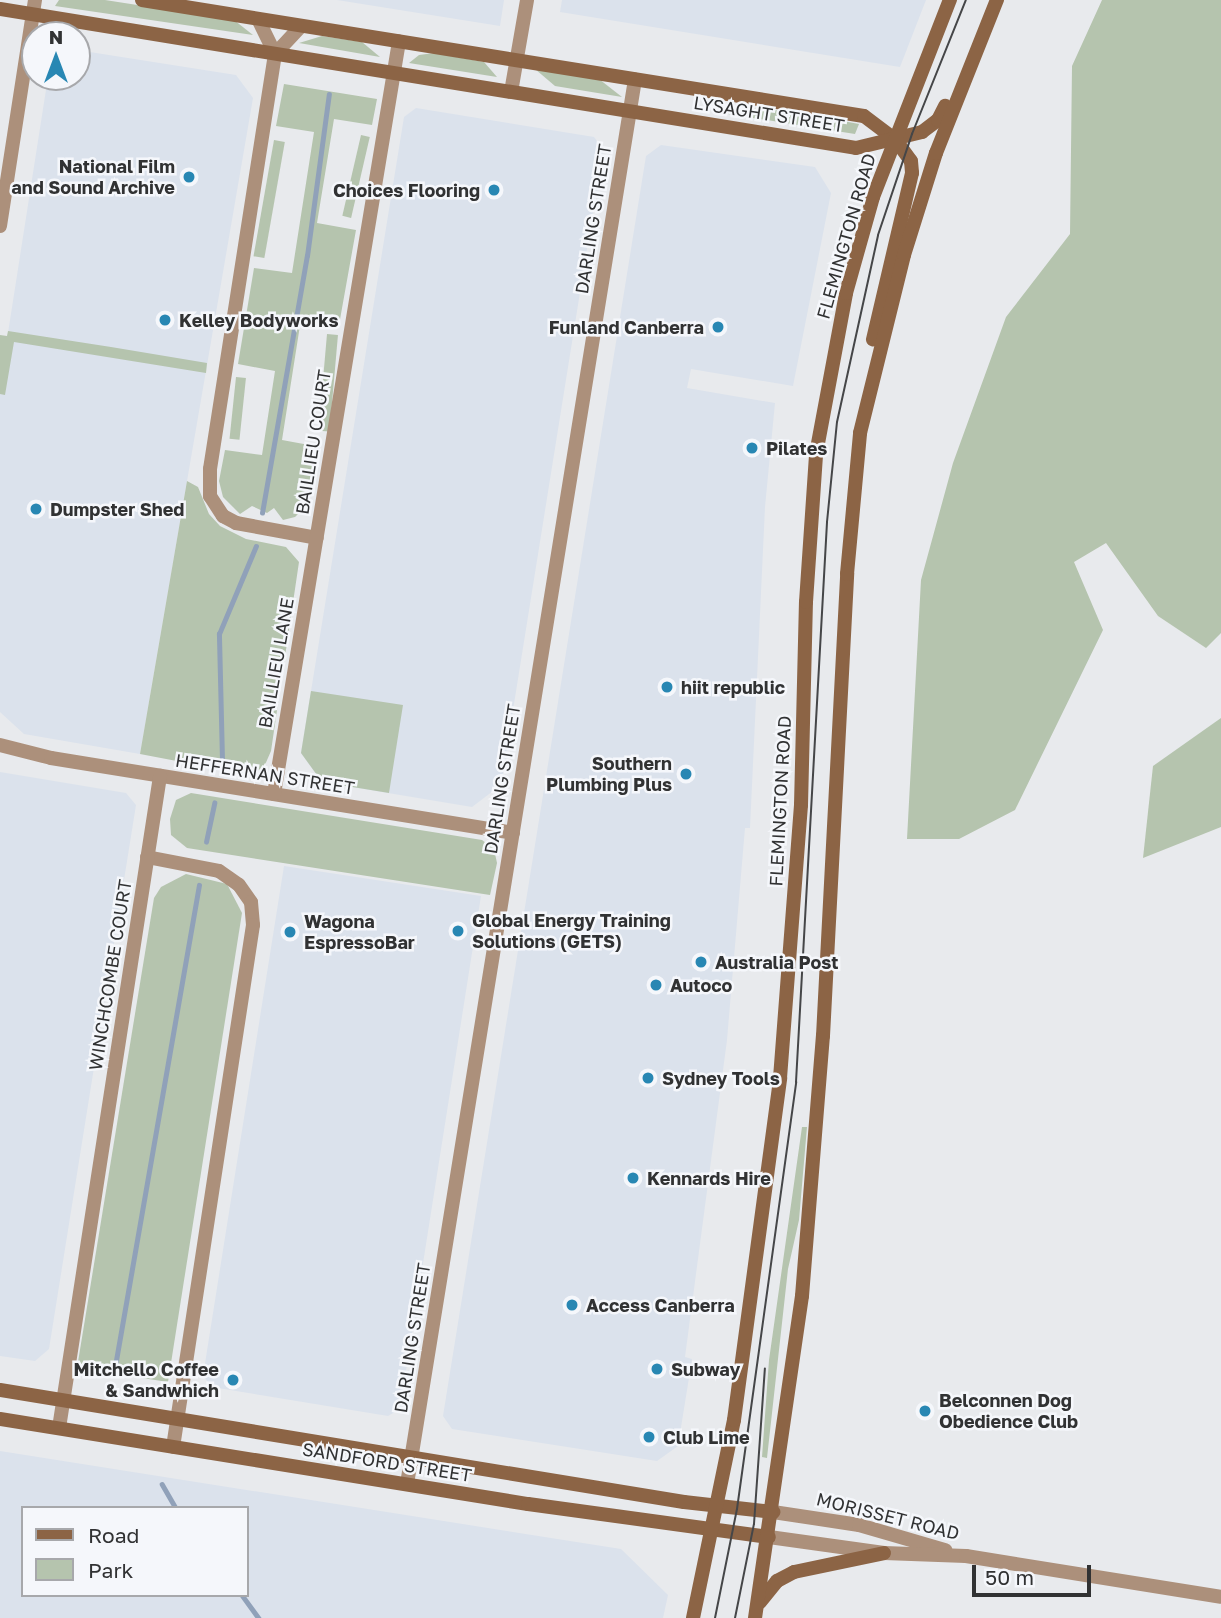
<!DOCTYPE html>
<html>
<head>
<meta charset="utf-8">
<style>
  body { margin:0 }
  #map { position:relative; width:1221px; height:1618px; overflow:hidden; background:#e8eaed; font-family:"Golos Text",sans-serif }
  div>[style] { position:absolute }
  .built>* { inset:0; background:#dbe2ec }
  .green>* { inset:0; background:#b5c4ae; transform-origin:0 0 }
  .stream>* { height:4.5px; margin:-2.25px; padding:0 2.25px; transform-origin:2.25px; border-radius:2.25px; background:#90a1b9 }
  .street>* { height:14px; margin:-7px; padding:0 7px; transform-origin:7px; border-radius:7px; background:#ac907b }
  .secondary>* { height:14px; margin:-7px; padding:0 7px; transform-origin:7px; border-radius:7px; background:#8c6445 }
  .tram>* { height:2px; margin:-1px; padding:0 1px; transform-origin:1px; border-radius:1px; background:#454648 }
  .dots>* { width:19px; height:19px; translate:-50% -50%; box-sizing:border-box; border:4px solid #f5f7fb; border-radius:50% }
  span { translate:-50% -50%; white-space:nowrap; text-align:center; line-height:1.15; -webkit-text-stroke:5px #f5f7fb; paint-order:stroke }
  .street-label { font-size:18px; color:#313233 }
  .poi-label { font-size:18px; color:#313233; font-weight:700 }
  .right { translate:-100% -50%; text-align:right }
  .left { translate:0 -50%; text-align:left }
  .legend { position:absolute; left:21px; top:1506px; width:228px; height:91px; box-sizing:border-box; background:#f5f7fb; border:2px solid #a7a8ab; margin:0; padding:9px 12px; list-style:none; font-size:21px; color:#313233 }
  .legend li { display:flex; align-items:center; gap:14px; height:35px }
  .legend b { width:35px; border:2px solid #a7a8ab }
  .north { position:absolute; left:21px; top:21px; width:70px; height:70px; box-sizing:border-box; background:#f5f7fb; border:2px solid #a7a8ab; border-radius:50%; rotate:0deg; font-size:19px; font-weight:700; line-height:28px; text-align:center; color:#313233 }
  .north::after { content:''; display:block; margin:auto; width:24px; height:32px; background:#2887b3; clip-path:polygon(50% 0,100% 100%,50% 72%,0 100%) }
  .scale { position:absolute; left:972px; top:1565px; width:119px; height:32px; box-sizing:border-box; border:4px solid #313233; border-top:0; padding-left:9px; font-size:21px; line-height:24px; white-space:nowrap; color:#313233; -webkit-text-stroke:5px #f5f7fb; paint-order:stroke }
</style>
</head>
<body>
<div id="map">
  <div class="built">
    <i style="clip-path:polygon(337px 0,504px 0,500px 26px)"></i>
    <i style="clip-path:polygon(562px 0,926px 0,900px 67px,560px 12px)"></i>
    <i style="clip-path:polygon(77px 50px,236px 75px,253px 98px,140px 754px,24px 734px,0 712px,0 384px,48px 77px,77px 77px)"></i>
    <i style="clip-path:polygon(416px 108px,594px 137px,603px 149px,501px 785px,472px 807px,322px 782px,301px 753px,404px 117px)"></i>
    <i style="clip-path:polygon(661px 145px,815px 167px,831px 193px,793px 386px,691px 369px,687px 388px,775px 403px,765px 507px,750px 828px,745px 828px,727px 1040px,685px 1357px,692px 1359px,678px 1446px,657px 1461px,452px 1429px,443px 1416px,646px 156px)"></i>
    <i style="clip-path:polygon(0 772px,126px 793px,136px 805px,49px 1349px,35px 1361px,0 1356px)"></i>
    <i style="clip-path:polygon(284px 866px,481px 896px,400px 1409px,388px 1416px,212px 1387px,203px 1376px)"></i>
    <i style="clip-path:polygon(evenodd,0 1451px,621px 1549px,668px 1595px,663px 1618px,0 1618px,0 1451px,23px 1508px,247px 1508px,247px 1595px,23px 1595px,23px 1508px)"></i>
  </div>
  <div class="green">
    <i style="clip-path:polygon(59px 0,105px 0,234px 20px,253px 35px,55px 6px)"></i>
    <i style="clip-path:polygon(1102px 0,1221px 0,1221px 633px,1206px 648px,1158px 616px,1106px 543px,1074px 562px,1103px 630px,1015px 810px,959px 839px,907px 839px,921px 580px,953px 463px,1006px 317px,1070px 234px,1072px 66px)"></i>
    <i style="clip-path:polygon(322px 36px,362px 42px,380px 57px,299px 43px)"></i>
    <i style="clip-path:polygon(434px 53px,484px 62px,497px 77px,409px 63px,419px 55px)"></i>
    <i style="clip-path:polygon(535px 69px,599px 79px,622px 97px,555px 86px)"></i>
    <i style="clip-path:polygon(284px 84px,377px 99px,372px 125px,334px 119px,317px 223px,356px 230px,339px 325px,301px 319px,282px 440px,320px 447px,309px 503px,295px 517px,283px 520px,274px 508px,267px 513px,252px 506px,240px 514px,223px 497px,219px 481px,225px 450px,262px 455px,275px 371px,238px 364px,254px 268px,292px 273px,314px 132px,276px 126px)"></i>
    <i style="clip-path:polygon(729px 107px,789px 111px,859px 124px,855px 134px,728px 114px)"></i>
    <i style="left:361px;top:135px;width:9px;height:83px;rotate:13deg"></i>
    <i style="left:274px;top:140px;width:11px;height:118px;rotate:10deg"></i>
    <i style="clip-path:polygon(8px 331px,111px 347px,207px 363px,206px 373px,14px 342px,5px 395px,0 394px,0 335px,7px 336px)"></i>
    <i style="left:327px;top:334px;width:11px;height:97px;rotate:5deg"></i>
    <i style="left:236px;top:377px;width:10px;height:62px;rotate:6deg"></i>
    <i style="clip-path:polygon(187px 481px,198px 487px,209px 514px,220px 526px,246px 539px,286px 547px,299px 562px,271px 751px,264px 767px,250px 775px,140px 754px)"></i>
    <i style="clip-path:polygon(311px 691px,403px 705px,389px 793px,322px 782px,301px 753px)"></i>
    <i style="clip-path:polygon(1221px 718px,1221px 827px,1143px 858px,1153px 766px)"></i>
    <i style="clip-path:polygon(191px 793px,482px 840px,494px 849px,497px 863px,490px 895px,187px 848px,171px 835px,170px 819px,176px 800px)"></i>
    <i style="clip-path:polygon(186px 874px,227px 884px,242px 913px,168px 1382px,77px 1368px,154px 898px,161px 887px)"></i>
    <i style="clip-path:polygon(802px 1127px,807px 1127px,799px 1220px,788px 1269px,767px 1458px,762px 1457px,769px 1360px)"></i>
  </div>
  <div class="stream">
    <i style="left:262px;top:513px;width:261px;rotate:-80.1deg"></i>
    <i style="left:307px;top:256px;width:163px;rotate:-82.3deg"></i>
    <i style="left:222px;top:760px;width:126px;rotate:-91.4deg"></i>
    <i style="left:219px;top:634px;width:95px;rotate:-67.2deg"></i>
    <i style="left:206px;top:842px;width:40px;rotate:-78deg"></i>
    <i style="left:114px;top:1372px;width:494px;rotate:-80.1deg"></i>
    <i style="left:162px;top:1484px;width:28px;rotate:60deg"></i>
    <i style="left:242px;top:1595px;width:29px;rotate:54deg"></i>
  </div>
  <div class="street">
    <i style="left:258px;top:19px;width:39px;rotate:64deg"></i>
    <i style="left:275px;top:54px;width:420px;rotate:98.9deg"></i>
    <i style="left:210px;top:469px;width:27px;rotate:90deg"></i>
    <i style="left:210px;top:496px;width:24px;rotate:57deg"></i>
    <i style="left:223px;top:516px;width:15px;rotate:28deg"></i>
    <i style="left:236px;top:523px;width:82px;rotate:10.5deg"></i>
    <i style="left:275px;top:54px;width:38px;rotate:-47deg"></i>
    <i style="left:511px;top:92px;width:93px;rotate:-80.1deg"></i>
    <i style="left:0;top:226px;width:229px;rotate:-81.2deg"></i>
    <i style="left:0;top:745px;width:53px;rotate:14.3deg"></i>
    <i style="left:51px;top:758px;width:468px;rotate:9.2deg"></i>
    <i style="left:274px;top:794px;width:763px;rotate:-80.57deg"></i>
    <i style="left:147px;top:857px;width:73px;rotate:11deg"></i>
    <i style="left:219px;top:871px;width:24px;rotate:35deg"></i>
    <i style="left:239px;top:885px;width:21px;rotate:55deg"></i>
    <i style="left:251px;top:902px;width:23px;rotate:85deg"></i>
    <i style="left:253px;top:925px;width:528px;rotate:98.71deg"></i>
    <i style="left:59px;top:1428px;width:660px;rotate:-81.19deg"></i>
    <i style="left:407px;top:1484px;width:1423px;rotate:-80.78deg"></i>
    <i style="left:773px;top:1512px;width:87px;rotate:8.6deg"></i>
    <i style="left:859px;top:1525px;width:90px;rotate:16.2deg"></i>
    <i style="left:769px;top:1537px;width:116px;rotate:7.9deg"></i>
    <i style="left:884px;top:1553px;width:82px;rotate:2.1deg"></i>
    <i style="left:966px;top:1556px;width:258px;rotate:9.1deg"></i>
  </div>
  <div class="secondary">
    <i style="left:142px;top:0;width:731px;rotate:9.13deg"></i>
    <i style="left:864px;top:116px;width:39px;rotate:37deg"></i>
    <i style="left:895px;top:139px;width:27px;rotate:54deg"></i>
    <i style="left:911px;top:161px;width:12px;rotate:85deg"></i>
    <i style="left:912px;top:173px;width:171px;rotate:103.2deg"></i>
    <i style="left:0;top:9px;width:867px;rotate:9.22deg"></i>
    <i style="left:856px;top:148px;width:68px;rotate:-13.6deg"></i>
    <i style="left:922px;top:132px;width:20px;rotate:-37deg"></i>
    <i style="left:938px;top:120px;width:16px;rotate:-63deg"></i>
    <i style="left:0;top:1390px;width:693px;rotate:9.3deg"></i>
    <i style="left:684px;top:1502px;width:90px;rotate:6.4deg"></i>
    <i style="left:0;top:1419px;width:535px;rotate:9.15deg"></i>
    <i style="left:528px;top:1504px;width:243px;rotate:7.8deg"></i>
    <i style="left:760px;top:1602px;width:27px;rotate:-51deg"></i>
    <i style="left:777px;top:1581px;width:19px;rotate:-28deg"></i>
    <i style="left:794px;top:1572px;width:92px;rotate:-11.9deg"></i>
    <i style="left:693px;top:1618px;width:202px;rotate:-78.3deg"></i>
    <i style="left:734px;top:1420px;width:345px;rotate:-82.3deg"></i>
    <i style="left:780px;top:1078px;width:274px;rotate:-85.6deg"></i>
    <i style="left:801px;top:805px;width:203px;rotate:-88.6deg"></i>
    <i style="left:806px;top:602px;width:148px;rotate:-86.1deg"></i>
    <i style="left:816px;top:454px;width:164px;rotate:-79.4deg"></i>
    <i style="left:846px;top:293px;width:100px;rotate:-74.3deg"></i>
    <i style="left:873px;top:197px;width:212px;rotate:-68.7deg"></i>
    <i style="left:755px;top:1618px;width:325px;rotate:-81.7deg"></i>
    <i style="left:802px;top:1296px;width:261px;rotate:-85.4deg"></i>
    <i style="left:823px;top:1036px;width:463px;rotate:-87deg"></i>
    <i style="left:847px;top:574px;width:142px;rotate:-84.7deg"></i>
    <i style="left:860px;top:433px;width:183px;rotate:-76.1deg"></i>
    <i style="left:904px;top:255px;width:107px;rotate:-72.6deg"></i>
    <i style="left:936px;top:153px;width:165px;rotate:-68.3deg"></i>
  </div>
  <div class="tram">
    <i style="left:715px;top:1618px;width:111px;rotate:-78.6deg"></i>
    <i style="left:737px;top:1509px;width:431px;rotate:-82.1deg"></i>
    <i style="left:796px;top:1082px;width:561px;rotate:-86.83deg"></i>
    <i style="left:827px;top:522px;width:100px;rotate:-84.3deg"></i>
    <i style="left:837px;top:422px;width:191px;rotate:-77.6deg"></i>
    <i style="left:878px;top:235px;width:107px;rotate:-71.4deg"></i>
    <i style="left:912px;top:134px;width:144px;rotate:-68.1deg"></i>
    <i style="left:735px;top:1618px;width:96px;rotate:-78.6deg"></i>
    <i style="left:754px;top:1524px;width:156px;rotate:-86deg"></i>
  </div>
  <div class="dots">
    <i style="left:189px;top:177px;background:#2887b3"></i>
    <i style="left:494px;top:190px;background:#2887b3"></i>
    <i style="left:165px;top:320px;background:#2887b3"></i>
    <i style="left:718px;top:327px;background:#2887b3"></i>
    <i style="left:752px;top:448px;background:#2887b3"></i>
    <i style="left:36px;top:509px;background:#2887b3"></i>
    <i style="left:667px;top:687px;background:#2887b3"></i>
    <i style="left:686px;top:774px;background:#2887b3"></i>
    <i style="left:458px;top:931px;background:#2887b3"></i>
    <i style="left:290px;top:932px;background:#2887b3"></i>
    <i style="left:701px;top:962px;background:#2887b3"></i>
    <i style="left:656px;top:985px;background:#2887b3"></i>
    <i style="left:648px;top:1078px;background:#2887b3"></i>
    <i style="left:633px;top:1178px;background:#2887b3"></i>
    <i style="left:572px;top:1305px;background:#2887b3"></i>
    <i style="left:657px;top:1369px;background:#2887b3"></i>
    <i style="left:233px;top:1380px;background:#2887b3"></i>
    <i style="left:925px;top:1411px;background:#2887b3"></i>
    <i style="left:649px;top:1437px;background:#2887b3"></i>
  </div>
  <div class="street-label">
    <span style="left:769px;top:114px;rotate:9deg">LYSAGHT STREET</span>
    <span style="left:593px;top:219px;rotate:-81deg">DARLING STREET</span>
    <span style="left:846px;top:236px;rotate:-74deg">FLEMINGTON ROAD</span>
    <span style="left:313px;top:442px;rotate:-81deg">BAILLIEU COURT</span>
    <span style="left:276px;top:663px;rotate:-80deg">BAILLIEU LANE</span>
    <span style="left:265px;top:774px;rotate:9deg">HEFFERNAN STREET</span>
    <span style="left:502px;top:779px;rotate:-81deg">DARLING STREET</span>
    <span style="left:780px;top:801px;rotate:-87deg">FLEMINGTON ROAD</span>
    <span style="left:110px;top:975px;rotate:-81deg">WINCHCOMBE COURT</span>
    <span style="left:412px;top:1338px;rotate:-81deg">DARLING STREET</span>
    <span style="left:387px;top:1462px;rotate:9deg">SANDFORD STREET</span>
    <span style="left:888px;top:1516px;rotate:14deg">MORISSET ROAD</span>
  </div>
  <div class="poi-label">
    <span class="right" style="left:175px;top:177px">National Film<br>and Sound Archive</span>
    <span class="right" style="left:480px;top:190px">Choices Flooring</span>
    <span class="left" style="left:179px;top:320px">Kelley Bodyworks</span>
    <span class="right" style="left:704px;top:327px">Funland Canberra</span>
    <span class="left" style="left:766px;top:448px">Pilates</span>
    <span class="left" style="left:50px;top:509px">Dumpster Shed</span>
    <span class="left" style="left:681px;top:687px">hiit republic</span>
    <span class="right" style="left:672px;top:774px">Southern<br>Plumbing Plus</span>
    <span class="left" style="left:472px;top:931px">Global Energy Training<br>Solutions (GETS)</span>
    <span class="left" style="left:304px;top:932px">Wagona<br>EspressoBar</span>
    <span class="left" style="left:715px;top:962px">Australia Post</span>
    <span class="left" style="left:670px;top:985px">Autoco</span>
    <span class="left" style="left:662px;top:1078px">Sydney Tools</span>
    <span class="left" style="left:647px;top:1178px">Kennards Hire</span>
    <span class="left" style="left:586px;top:1305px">Access Canberra</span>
    <span class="left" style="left:671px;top:1369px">Subway</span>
    <span class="right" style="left:219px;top:1380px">Mitchello Coffee<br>&amp; Sandwhich</span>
    <span class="left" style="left:939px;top:1411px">Belconnen Dog<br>Obedience Club</span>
    <span class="left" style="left:663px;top:1437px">Club Lime</span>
  </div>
  <ul class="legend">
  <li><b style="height:9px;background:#8c6445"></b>Road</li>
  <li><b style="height:19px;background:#b5c4ae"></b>Park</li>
  </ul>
  <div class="north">N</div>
  <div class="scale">50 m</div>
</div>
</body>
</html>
